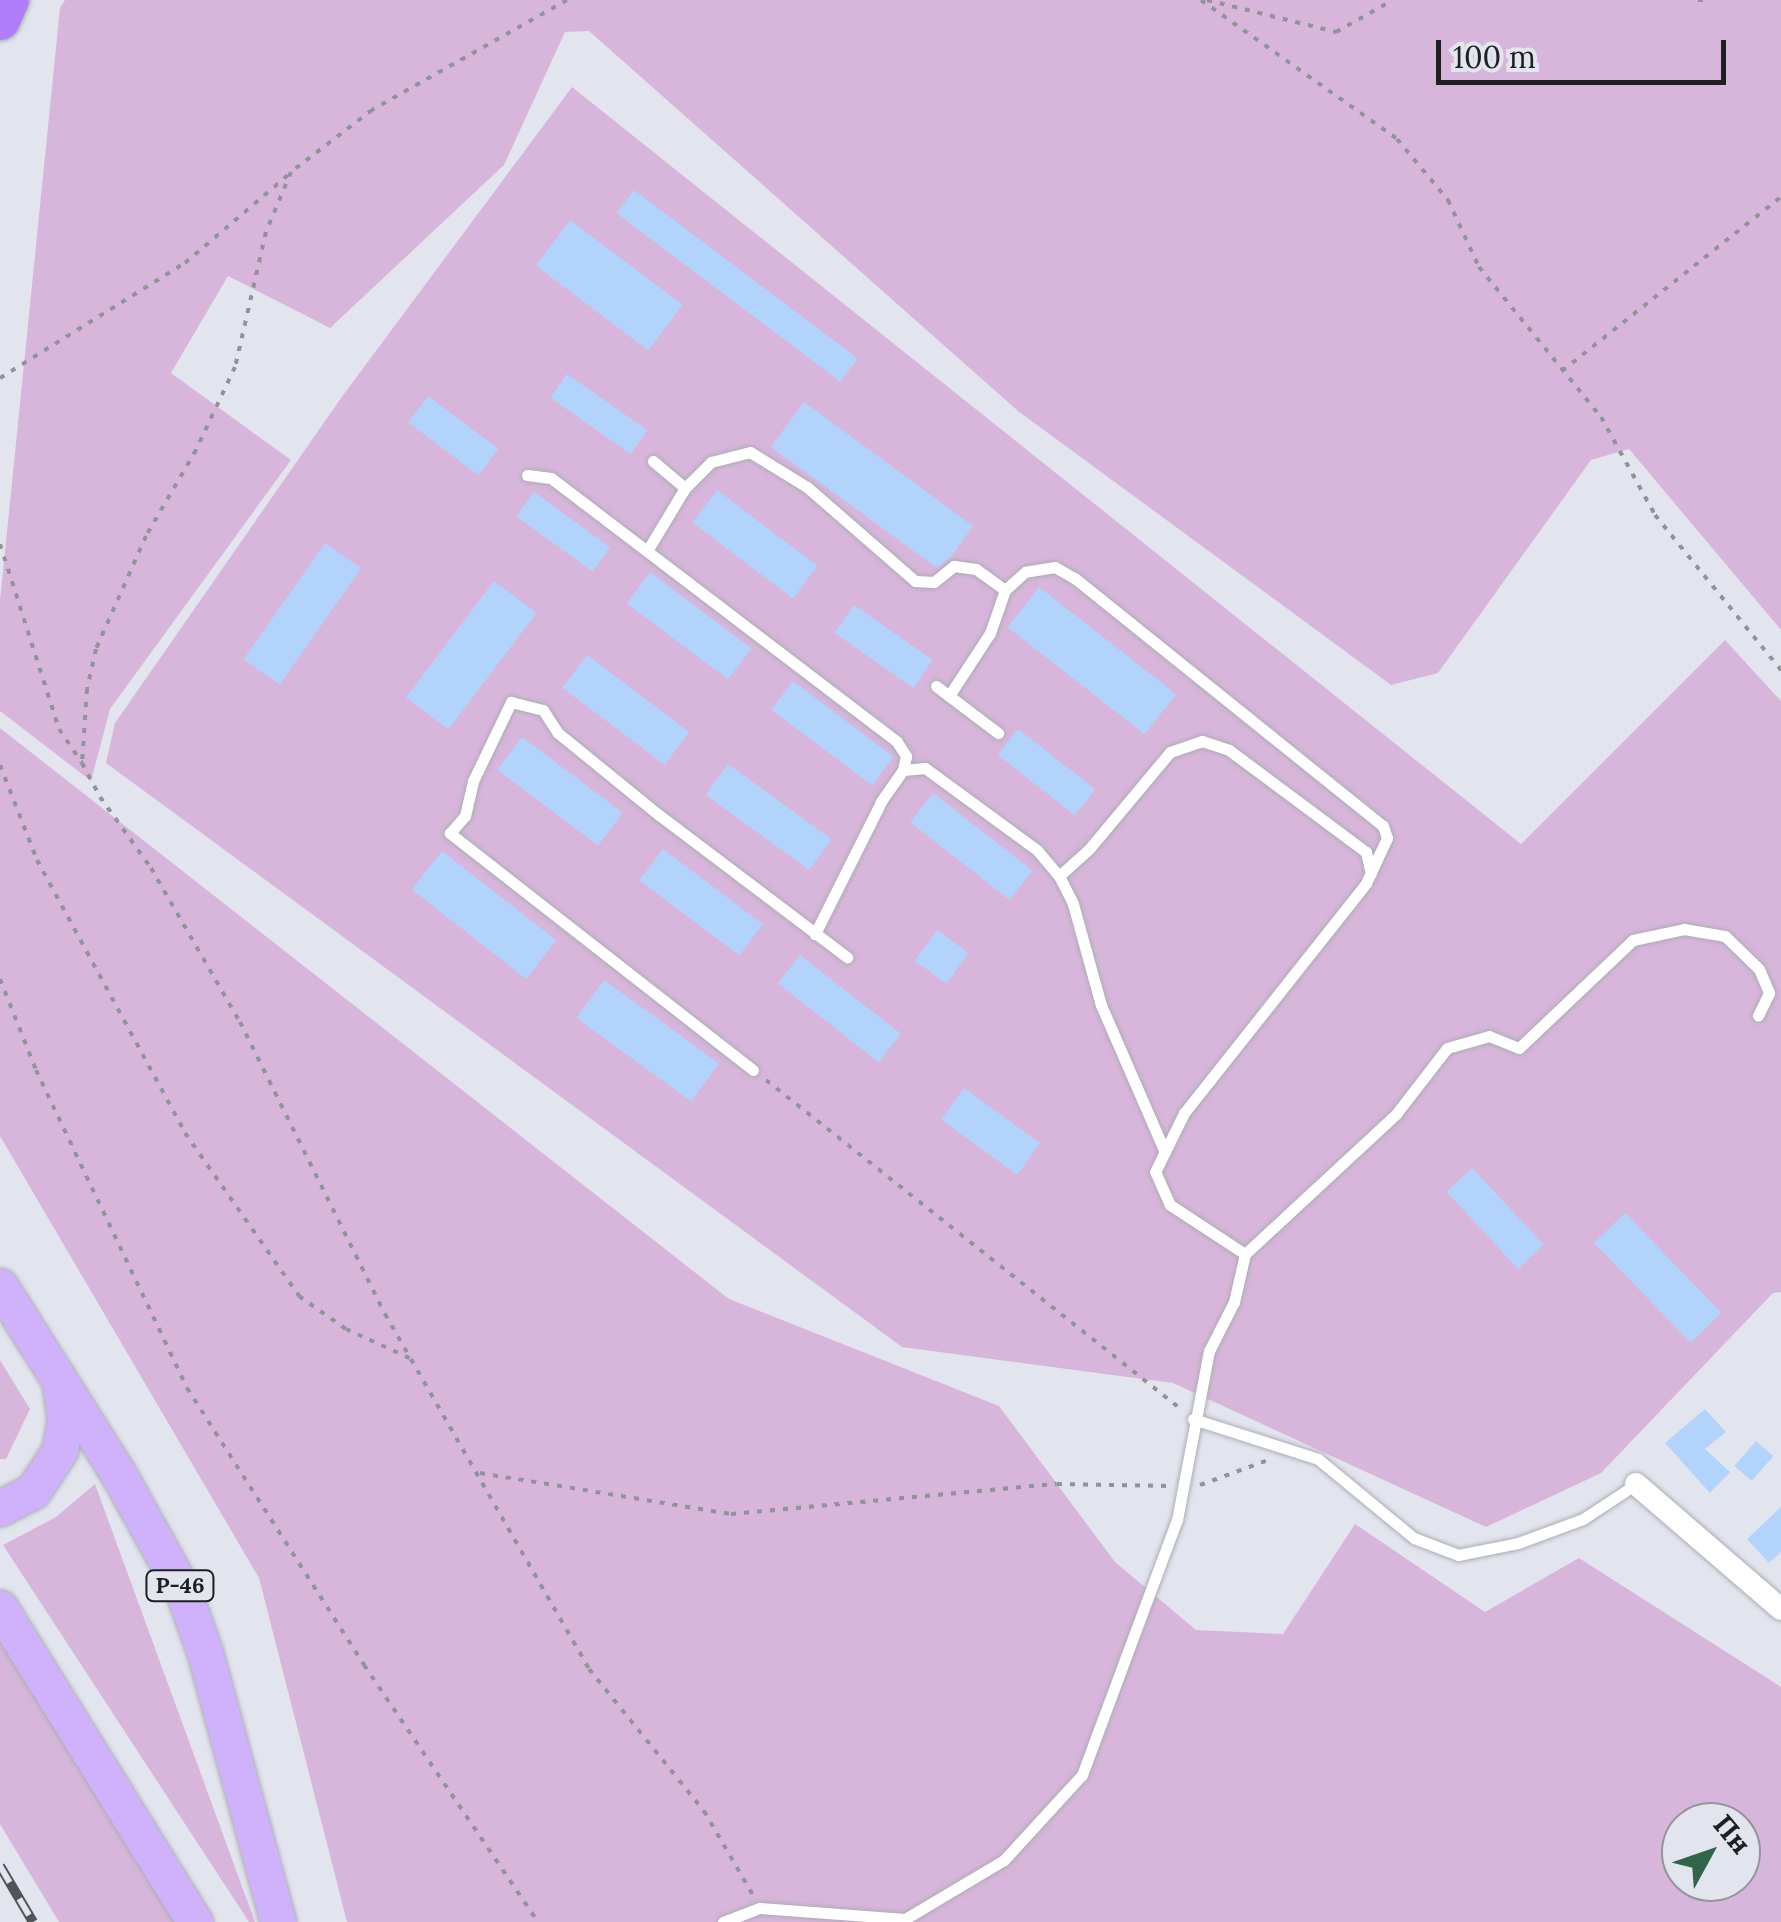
<!DOCTYPE html>
<html>
<head>
<meta charset="utf-8">
<style>
  body { margin:0 }
  #map { position:relative; width:1781px; height:1922px; overflow:hidden; background:#e3e5ee; font-family:Lora,serif }
  div>[style] { position:absolute }
  .green>* { inset:0; background:#d8b6db }
  .building>* { inset:0; background:#b2d4fc; transform-origin:0 0 }
  .path>* { height:4px; margin-top:-2px; transform-origin:0; background:repeating-linear-gradient(90deg,#91939a 0 5px,transparent 0 13px) }
  .roads { filter:drop-shadow(0 0 2px #acadb6) drop-shadow(0 0 2px #acadb6) }
  .lane>* { height:11px; margin:-5.5px; padding:0 5.5px; transform-origin:5.5px; border-radius:5.5px; background:#fff }
  .street>* { height:22px; margin:-11px; padding:0 11px; transform-origin:11px; border-radius:11px; background:#fff }
  .primary>* { height:35px; margin:-17.5px; padding:0 17.5px; transform-origin:17.5px; border-radius:17.5px; background:#d0b2fc }
  .highway>* { height:40px; margin:-20px; padding:0 20px; transform-origin:20px; border-radius:20px; background:#b07efa }
  .rail>* { height:10px; margin-top:-5px; transform-origin:0; background:repeating-linear-gradient(90deg,#e3e5ee 0 19px,#525357 0 38px); box-sizing:border-box; border-block:2px solid #525357 }
  span { translate:-50% -50%; white-space:nowrap; text-align:center; line-height:1.15; -webkit-text-stroke:8px #e3e5ee; paint-order:stroke }
  .shield-label span { padding:2px 8px; background:#e3e5ee; border:2px solid; border-radius:8px; -webkit-text-stroke-width:0 }
  .shield-label { font-size:22px; color:#1e1f22; font-weight:700 }
  .north { position:absolute; left:1661px; top:1802px; width:100px; height:100px; box-sizing:border-box; background:#e3e5ee; border:2px solid #94969c; border-radius:50%; rotate:50deg; font-size:28px; font-weight:700; line-height:40px; text-align:center; color:#1e1f22 }
  .north::after { content:''; display:block; margin:auto; width:35px; height:45px; background:#306549; clip-path:polygon(50% 0,100% 100%,50% 72%,0 100%) }
  .scale { position:absolute; left:1436px; top:40px; width:290px; height:45px; box-sizing:border-box; border:5px solid #1e1f22; border-top:0; padding-left:12px; font-size:30px; line-height:35px; white-space:nowrap; color:#1e1f22; -webkit-text-stroke:8px #e3e5ee; paint-order:stroke }
</style>
</head>
<body>
<div id="map">
  <div class="green">
    <i style="clip-path:polygon(65px 0,1781px 0,1781px 630px,1629px 449px,1591px 460px,1438px 673px,1391px 685px,1018px 411px,589px 31px,565px 32px,504px 165px,330px 328px,228px 276px,171px 373px,291px 460px,110px 709px,91px 781px,0 711px,0 601px,60px 8px)"></i>
    <i style="clip-path:polygon(572px 87px,1521px 844px,1725px 640px,1781px 701px,1781px 1292px,1773px 1293px,1601px 1473px,1486px 1527px,1173px 1383px,902px 1347px,106px 763px,115px 723px,341px 398px)"></i>
    <i style="clip-path:polygon(evenodd,0 728px,729px 1299px,999px 1406px,1115px 1562px,1196px 1630px,1283px 1634px,1355px 1524px,1485px 1612px,1579px 1558px,1781px 1687px,1781px 1922px,347px 1922px,259px 1578px,0 1136px,0 728px,1681px 1822px,1741px 1822px,1741px 1882px,1681px 1882px,1681px 1822px)"></i>
    <i style="clip-path:polygon(0 1360px,30px 1409px,6px 1459px,0 1459px)"></i>
    <i style="clip-path:polygon(95px 1484px,255px 1922px,249px 1922px,3px 1545px,56px 1517px)"></i>
    <i style="clip-path:polygon(0 1636px,174px 1922px,59px 1922px,0 1824px)"></i>
  </div>
  <div class="building">
    <i style="left:634px;top:190px;width:280px;height:29px;rotate:37deg"></i>
    <i style="left:570px;top:220px;width:141px;height:57px;rotate:37deg"></i>
    <i style="left:567px;top:374px;width:98px;height:29px;rotate:35deg"></i>
    <i style="left:428px;top:396px;width:88px;height:33px;rotate:37deg"></i>
    <i style="clip-path:polygon(804px 402px,973px 526px,950px 558px,937px 568px,771px 447px)"></i>
    <i style="left:717px;top:490px;width:126px;height:41px;rotate:37deg"></i>
    <i style="left:534px;top:492px;width:94px;height:30px;rotate:36deg"></i>
    <i style="left:325px;top:543px;width:44px;height:142px;rotate:35deg"></i>
    <i style="left:650px;top:572px;width:127px;height:39px;rotate:37deg"></i>
    <i style="left:494px;top:581px;width:53px;height:146px;rotate:37deg"></i>
    <i style="left:1039px;top:587px;width:174px;height:51px;rotate:38deg"></i>
    <i style="left:854px;top:605px;width:96px;height:34px;rotate:35deg"></i>
    <i style="left:587px;top:655px;width:128px;height:41px;rotate:37deg"></i>
    <i style="left:793px;top:681px;width:126px;height:36px;rotate:37deg"></i>
    <i style="left:1018px;top:729px;width:98px;height:33px;rotate:38deg"></i>
    <i style="left:522px;top:737px;width:126px;height:41px;rotate:37deg"></i>
    <i style="left:728px;top:764px;width:128px;height:38px;rotate:36deg"></i>
    <i style="left:933px;top:793px;width:126px;height:37px;rotate:38deg"></i>
    <i style="left:663px;top:849px;width:125px;height:39px;rotate:37deg"></i>
    <i style="left:442px;top:851px;width:145px;height:49px;rotate:38deg"></i>
    <i style="left:937px;top:930px;width:39px;height:38px;rotate:36deg"></i>
    <i style="left:800px;top:955px;width:128px;height:36px;rotate:38deg"></i>
    <i style="left:604px;top:980px;width:142px;height:47px;rotate:36deg"></i>
    <i style="left:964px;top:1088px;width:94px;height:39px;rotate:36deg"></i>
    <i style="left:1472px;top:1168px;width:105px;height:35px;rotate:47deg"></i>
    <i style="left:1625px;top:1213px;width:139px;height:43px;rotate:46deg"></i>
    <i style="clip-path:polygon(1705px 1409px,1726px 1432px,1705px 1449px,1730px 1472px,1710px 1493px,1665px 1443px)"></i>
    <i style="left:1756px;top:1441px;width:23px;height:33px;rotate:41deg"></i>
    <i style="clip-path:polygon(1781px 1507px,1781px 1552px,1769px 1563px,1747px 1539px)"></i>
  </div>
  <div class="path">
    <i style="left:567px;top:0;width:224px;rotate:150.6deg"></i>
    <i style="left:372px;top:110px;width:102px;rotate:142.6deg"></i>
    <i style="left:291px;top:172px;width:65px;rotate:112.6deg"></i>
    <i style="left:266px;top:232px;width:139px;rotate:102.9deg"></i>
    <i style="left:235px;top:367px;width:92px;rotate:115.2deg"></i>
    <i style="left:196px;top:450px;width:99px;rotate:120.2deg"></i>
    <i style="left:146px;top:536px;width:124px;rotate:113.9deg"></i>
    <i style="left:96px;top:649px;width:41px;rotate:102.7deg"></i>
    <i style="left:87px;top:689px;width:74px;rotate:93.9deg"></i>
    <i style="left:82px;top:763px;width:38px;rotate:62deg"></i>
    <i style="left:100px;top:797px;width:87px;rotate:54.3deg"></i>
    <i style="left:151px;top:868px;width:178px;rotate:60deg"></i>
    <i style="left:240px;top:1022px;width:326px;rotate:63.6deg"></i>
    <i style="left:385px;top:1314px;width:409px;rotate:60.1deg"></i>
    <i style="left:589px;top:1669px;width:183px;rotate:51deg"></i>
    <i style="left:704px;top:1811px;width:99px;rotate:59.8deg"></i>
    <i style="left:1201px;top:0;width:240px;rotate:35.3deg"></i>
    <i style="left:1397px;top:139px;width:80px;rotate:50.1deg"></i>
    <i style="left:1448px;top:200px;width:74px;rotate:65.2deg"></i>
    <i style="left:1479px;top:267px;width:193px;rotate:50.9deg"></i>
    <i style="left:1601px;top:417px;width:112px;rotate:61.1deg"></i>
    <i style="left:1655px;top:515px;width:200px;rotate:50.9deg"></i>
    <i style="left:1207px;top:0;width:133px;rotate:13.9deg"></i>
    <i style="left:1336px;top:32px;width:65px;rotate:-29.3deg"></i>
    <i style="left:1698px;top:0;width:7px"></i>
    <i style="left:1562px;top:371px;width:280px;rotate:-38.5deg"></i>
    <i style="left:0;top:378px;width:218px;rotate:-31.9deg"></i>
    <i style="left:185px;top:263px;width:135px;rotate:-40.5deg"></i>
    <i style="left:0;top:544px;width:194px;rotate:72.3deg"></i>
    <i style="left:59px;top:729px;width:41px;rotate:55.9deg"></i>
    <i style="left:0;top:765px;width:102px;rotate:68.7deg"></i>
    <i style="left:37px;top:860px;width:311px;rotate:61.5deg"></i>
    <i style="left:185px;top:1133px;width:199px;rotate:55deg"></i>
    <i style="left:299px;top:1296px;width:57px;rotate:35.1deg"></i>
    <i style="left:346px;top:1329px;width:77px;rotate:24.6deg"></i>
    <i style="left:0;top:979px;width:98px;rotate:68.4deg"></i>
    <i style="left:36px;top:1070px;width:352px;rotate:64.6deg"></i>
    <i style="left:187px;top:1388px;width:329px;rotate:57.4deg"></i>
    <i style="left:364px;top:1665px;width:310px;rotate:55.9deg"></i>
    <i style="left:766px;top:1080px;width:531px;rotate:38.42deg"></i>
    <i style="left:480px;top:1473px;width:254px;rotate:9.3deg"></i>
    <i style="left:731px;top:1514px;width:327px;rotate:-5.3deg"></i>
    <i style="left:1057px;top:1484px;width:113px;rotate:1deg"></i>
    <i style="left:1200px;top:1485px;width:76px;rotate:-20.1deg"></i>
  </div>
  <div class="roads">
    <div class="lane">
      <i style="left:653px;top:461px;width:42px;rotate:40.2deg"></i>
      <i style="left:527px;top:475px;width:24px;rotate:7deg"></i>
      <i style="left:551px;top:478px;width:435px;rotate:37.3deg"></i>
      <i style="left:897px;top:742px;width:17px;rotate:57deg"></i>
      <i style="left:906px;top:756px;width:14px;rotate:102deg"></i>
      <i style="left:903px;top:770px;width:39px;rotate:125deg"></i>
      <i style="left:881px;top:802px;width:148px;rotate:116.6deg"></i>
      <i style="left:647px;top:551px;width:74px;rotate:-58.9deg"></i>
      <i style="left:685px;top:488px;width:37px;rotate:-45deg"></i>
      <i style="left:711px;top:462px;width:40px;rotate:-14.4deg"></i>
      <i style="left:750px;top:452px;width:67px;rotate:31.6deg"></i>
      <i style="left:807px;top:487px;width:143px;rotate:41deg"></i>
      <i style="left:915px;top:581px;width:19px;rotate:3deg"></i>
      <i style="left:934px;top:582px;width:26px;rotate:-39deg"></i>
      <i style="left:954px;top:566px;width:22px;rotate:8deg"></i>
      <i style="left:976px;top:569px;width:36px;rotate:36deg"></i>
      <i style="left:936px;top:686px;width:78px;rotate:37.2deg"></i>
      <i style="left:903px;top:770px;width:22px;rotate:-5deg"></i>
      <i style="left:925px;top:768px;width:139px;rotate:36.2deg"></i>
      <i style="left:1037px;top:850px;width:34px;rotate:50deg"></i>
      <i style="left:1059px;top:876px;width:31px;rotate:63deg"></i>
      <i style="left:1073px;top:904px;width:105px;rotate:74.5deg"></i>
      <i style="left:1101px;top:1005px;width:160px;rotate:66.5deg"></i>
      <i style="left:1059px;top:876px;width:40px;rotate:-42deg"></i>
      <i style="left:1089px;top:849px;width:126px;rotate:-50.1deg"></i>
      <i style="left:1170px;top:752px;width:34px;rotate:-19deg"></i>
      <i style="left:1202px;top:741px;width:28px;rotate:18deg"></i>
      <i style="left:1229px;top:750px;width:171px;rotate:36.7deg"></i>
      <i style="left:1366px;top:852px;width:22px;rotate:77deg"></i>
      <i style="left:753px;top:1070px;width:385px;rotate:-142deg"></i>
      <i style="left:450px;top:833px;width:23px;rotate:-49deg"></i>
      <i style="left:465px;top:816px;width:36px;rotate:-77deg"></i>
      <i style="left:473px;top:781px;width:88px;rotate:-64.3deg"></i>
      <i style="left:511px;top:702px;width:33px;rotate:14deg"></i>
      <i style="left:543px;top:710px;width:27px;rotate:57deg"></i>
      <i style="left:558px;top:733px;width:130px;rotate:39.1deg"></i>
      <i style="left:659px;top:815px;width:236px;rotate:37.1deg"></i>
      <i style="left:1245px;top:1254px;width:206px;rotate:-42.8deg"></i>
      <i style="left:1396px;top:1114px;width:83px;rotate:-52.3deg"></i>
      <i style="left:1447px;top:1048px;width:44px;rotate:-15.9deg"></i>
      <i style="left:1489px;top:1036px;width:32px;rotate:22deg"></i>
      <i style="left:1519px;top:1048px;width:157px;rotate:-43.5deg"></i>
      <i style="left:1633px;top:940px;width:52px;rotate:-12.2deg"></i>
      <i style="left:1684px;top:929px;width:42px;rotate:9.7deg"></i>
      <i style="left:1725px;top:936px;width:47px;rotate:44.1deg"></i>
      <i style="left:1759px;top:969px;width:26px;rotate:67deg"></i>
      <i style="left:1769px;top:993px;width:25px;rotate:116deg"></i>
      <i style="left:1193px;top:1419px;width:131px;rotate:17.7deg"></i>
      <i style="left:1318px;top:1459px;width:124px;rotate:39.5deg"></i>
      <i style="left:1414px;top:1538px;width:47px;rotate:21.1deg"></i>
      <i style="left:1458px;top:1555px;width:61px;rotate:-11.3deg"></i>
      <i style="left:1518px;top:1543px;width:69px;rotate:-20.3deg"></i>
      <i style="left:1583px;top:1519px;width:64px;rotate:-33.4deg"></i>
      <i style="left:723px;top:1922px;width:40px;rotate:-21deg"></i>
      <i style="left:760px;top:1908px;width:145px;rotate:4.3deg"></i>
      <i style="left:905px;top:1919px;width:115px;rotate:-30.8deg"></i>
      <i style="left:1004px;top:1860px;width:115px;rotate:-47.5deg"></i>
      <i style="left:1082px;top:1775px;width:272px;rotate:-69.6deg"></i>
      <i style="left:1177px;top:1520px;width:172px;rotate:-79.3deg"></i>
      <i style="left:1209px;top:1351px;width:55px;rotate:-63deg"></i>
      <i style="left:1234px;top:1302px;width:49px;rotate:-77.1deg"></i>
      <i style="left:1245px;top:1254px;width:90px;rotate:-146.8deg"></i>
      <i style="left:1170px;top:1205px;width:36px;rotate:-114deg"></i>
      <i style="left:1155px;top:1172px;width:66px;rotate:-63.8deg"></i>
      <i style="left:1184px;top:1113px;width:293px;rotate:-51.6deg"></i>
      <i style="left:1366px;top:883px;width:50px;rotate:-65deg"></i>
      <i style="left:1387px;top:838px;width:13px;rotate:-108deg"></i>
      <i style="left:1383px;top:826px;width:396px;rotate:-141.2deg"></i>
      <i style="left:1074px;top:578px;width:22px;rotate:-150deg"></i>
      <i style="left:1055px;top:567px;width:30px;rotate:171deg"></i>
      <i style="left:1025px;top:572px;width:27px;rotate:138deg"></i>
      <i style="left:1005px;top:590px;width:46px;rotate:109.2deg"></i>
      <i style="left:990px;top:633px;width:75px;rotate:123.1deg"></i>
    </div>
    <div class="street">
      <i style="left:1636px;top:1484px;width:191px;rotate:40.8deg"></i>
    </div>
    <div class="primary">
      <i style="left:0;top:1286px;width:223px;rotate:57.8deg"></i>
      <i style="left:119px;top:1475px;width:132px;rotate:61.1deg"></i>
      <i style="left:183px;top:1591px;width:66px;rotate:70.5deg"></i>
      <i style="left:205px;top:1653px;width:279px;rotate:74.8deg"></i>
      <i style="left:0;top:1508px;width:37px;rotate:-27deg"></i>
      <i style="left:33px;top:1491px;width:49px;rotate:-56.6deg"></i>
      <i style="left:60px;top:1450px;width:31px;rotate:-81deg"></i>
      <i style="left:65px;top:1419px;width:35px;rotate:-98deg"></i>
      <i style="left:0;top:1608px;width:370px;rotate:58.2deg"></i>
    </div>
    <div class="highway">
      <i style="left:0;top:20px;width:22px;rotate:-66deg"></i>
    </div>
  </div>
  <div class="rail">
    <i style="left:0;top:1866px;width:65px;rotate:59.5deg"></i>
  </div>
  <div class="shield-label">
    <span style="left:180px;top:1586px">Р-46</span>
  </div>
  <div class="north">Пн</div>
  <div class="scale">100 m</div>
</div>
</body>
</html>
